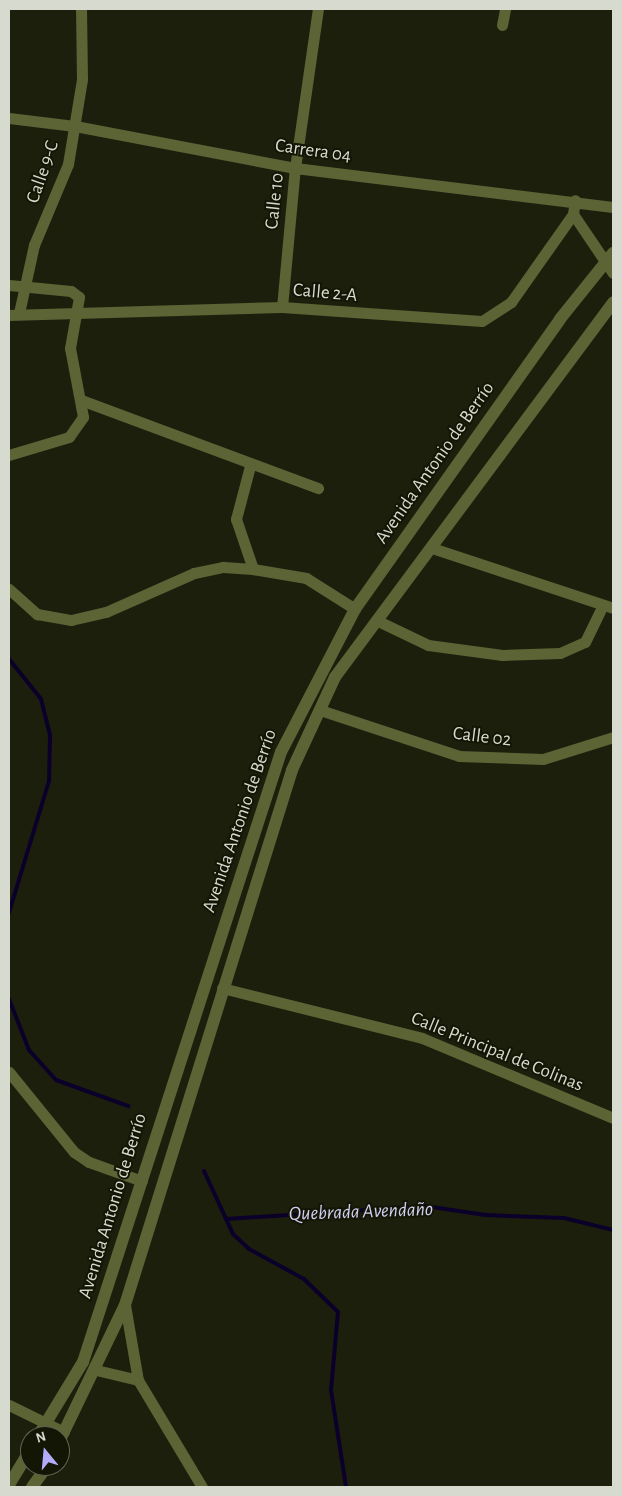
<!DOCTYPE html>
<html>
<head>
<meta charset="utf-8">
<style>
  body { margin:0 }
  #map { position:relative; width:622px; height:1496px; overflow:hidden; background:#1d1f0d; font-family:"Alegreya Sans",sans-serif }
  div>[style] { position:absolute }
  .stream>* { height:4px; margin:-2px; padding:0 2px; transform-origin:2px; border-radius:2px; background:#0a0029 }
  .minor>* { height:11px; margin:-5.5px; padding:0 5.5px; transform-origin:5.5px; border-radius:5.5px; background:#5c6335 }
  .tertiary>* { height:12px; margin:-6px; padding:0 6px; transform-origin:6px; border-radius:6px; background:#5c6335 }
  span { translate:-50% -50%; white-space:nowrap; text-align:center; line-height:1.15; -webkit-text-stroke:4px #141605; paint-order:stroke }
  .street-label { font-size:19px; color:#d7dace }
  .water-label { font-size:20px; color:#d1cff2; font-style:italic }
  .frame { position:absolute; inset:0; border:10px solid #d7dace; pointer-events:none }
  .north { position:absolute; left:20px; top:1426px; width:50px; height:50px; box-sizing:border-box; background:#141605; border:1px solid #626455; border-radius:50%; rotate:343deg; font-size:14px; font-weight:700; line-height:20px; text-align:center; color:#d7dace }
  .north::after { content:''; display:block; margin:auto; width:18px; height:22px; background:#b3adf9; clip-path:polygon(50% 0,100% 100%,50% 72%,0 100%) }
</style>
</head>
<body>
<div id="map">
  <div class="stream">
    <i style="left:9px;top:659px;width:51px;rotate:51.3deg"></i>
    <i style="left:41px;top:699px;width:37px;rotate:76deg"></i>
    <i style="left:50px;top:735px;width:46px;rotate:91.2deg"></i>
    <i style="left:49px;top:781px;width:138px;rotate:106.9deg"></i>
    <i style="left:9px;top:999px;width:55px;rotate:68.6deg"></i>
    <i style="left:29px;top:1050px;width:40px;rotate:48deg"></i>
    <i style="left:56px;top:1080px;width:77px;rotate:19.9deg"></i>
    <i style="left:204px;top:1171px;width:69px;rotate:65.3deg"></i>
    <i style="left:233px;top:1234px;width:22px;rotate:43deg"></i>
    <i style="left:249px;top:1249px;width:63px;rotate:28.6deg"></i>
    <i style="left:304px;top:1279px;width:47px;rotate:44.1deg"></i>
    <i style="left:338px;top:1312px;width:78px;rotate:95.1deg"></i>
    <i style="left:331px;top:1390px;width:98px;rotate:81.2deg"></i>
    <i style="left:226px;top:1219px;width:199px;rotate:-3.7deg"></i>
    <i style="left:425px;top:1206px;width:61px;rotate:8.5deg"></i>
    <i style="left:485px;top:1215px;width:79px;rotate:2.2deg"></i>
    <i style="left:564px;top:1218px;width:50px;rotate:13.8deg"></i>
  </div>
  <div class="minor">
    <i style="left:502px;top:25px;width:16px;rotate:-79deg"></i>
    <i style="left:9px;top:118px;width:66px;rotate:6.9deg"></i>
    <i style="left:75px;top:126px;width:224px;rotate:10.8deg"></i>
    <i style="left:295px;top:168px;width:320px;rotate:7deg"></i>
    <i style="left:573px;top:214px;width:71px;rotate:55.9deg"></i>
    <i style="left:9px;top:285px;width:62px;rotate:5.5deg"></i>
    <i style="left:71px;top:291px;width:10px;rotate:37deg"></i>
    <i style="left:79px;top:297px;width:52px;rotate:100deg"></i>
    <i style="left:70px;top:348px;width:70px;rotate:79.3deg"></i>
    <i style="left:83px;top:417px;width:24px;rotate:125deg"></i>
    <i style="left:69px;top:437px;width:63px;rotate:163.3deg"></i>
    <i style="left:282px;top:307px;width:140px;rotate:-84.7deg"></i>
    <i style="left:295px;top:168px;width:161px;rotate:-81.8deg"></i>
    <i style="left:19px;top:313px;width:70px;rotate:-77.6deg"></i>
    <i style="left:34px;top:245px;width:88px;rotate:-67.2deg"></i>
    <i style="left:68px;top:164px;width:86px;rotate:-80.6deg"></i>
    <i style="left:82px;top:79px;width:70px;rotate:-90.8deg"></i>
    <i style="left:9px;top:315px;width:273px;rotate:-1.7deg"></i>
    <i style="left:282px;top:307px;width:200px;rotate:4deg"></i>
    <i style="left:482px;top:321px;width:35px;rotate:-33deg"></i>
    <i style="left:511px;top:302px;width:108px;rotate:-54.8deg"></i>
    <i style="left:573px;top:214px;width:14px;rotate:-82deg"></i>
    <i style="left:81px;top:400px;width:253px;rotate:20.4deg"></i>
    <i style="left:250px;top:466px;width:55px;rotate:104.8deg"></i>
    <i style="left:236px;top:519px;width:53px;rotate:71.2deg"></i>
    <i style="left:432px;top:548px;width:191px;rotate:18.3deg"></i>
    <i style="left:9px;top:589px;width:38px;rotate:42deg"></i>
    <i style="left:37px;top:614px;width:35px;rotate:10deg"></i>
    <i style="left:71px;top:620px;width:36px;rotate:-13deg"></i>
    <i style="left:106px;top:612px;width:96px;rotate:-23.9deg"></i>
    <i style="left:194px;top:573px;width:30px;rotate:-12deg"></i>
    <i style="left:223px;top:567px;width:30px;rotate:4deg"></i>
    <i style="left:253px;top:569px;width:54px;rotate:9.6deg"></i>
    <i style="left:306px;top:578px;width:58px;rotate:32.3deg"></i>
    <i style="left:378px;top:621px;width:55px;rotate:25.6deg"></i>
    <i style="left:428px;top:645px;width:75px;rotate:7.7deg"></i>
    <i style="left:502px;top:655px;width:58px;rotate:-2deg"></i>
    <i style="left:560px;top:653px;width:27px;rotate:-24deg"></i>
    <i style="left:585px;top:642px;width:41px;rotate:-64.1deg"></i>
    <i style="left:320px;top:710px;width:146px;rotate:18.3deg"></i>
    <i style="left:459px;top:756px;width:84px;rotate:2deg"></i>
    <i style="left:543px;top:759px;width:73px;rotate:-17.4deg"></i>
    <i style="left:222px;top:988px;width:206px;rotate:14deg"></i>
    <i style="left:422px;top:1038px;width:207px;rotate:22.7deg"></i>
    <i style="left:9px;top:1072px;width:103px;rotate:50.9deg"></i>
    <i style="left:74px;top:1152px;width:18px;rotate:34deg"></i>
    <i style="left:89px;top:1162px;width:56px;rotate:19.7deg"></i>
    <i style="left:125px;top:1305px;width:76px;rotate:80.2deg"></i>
    <i style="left:138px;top:1380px;width:125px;rotate:59.1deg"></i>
    <i style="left:96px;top:1370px;width:43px;rotate:13.4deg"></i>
    <i style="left:9px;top:1405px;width:61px;rotate:26.1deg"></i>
  </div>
  <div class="tertiary">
    <i style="left:38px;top:1436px;width:87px;rotate:-58.7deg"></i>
    <i style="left:83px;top:1362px;width:641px;rotate:-72.02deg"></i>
    <i style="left:281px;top:752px;width:161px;rotate:-62.6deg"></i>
    <i style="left:355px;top:609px;width:355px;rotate:-54.7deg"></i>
    <i style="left:560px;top:319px;width:85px;rotate:-51.2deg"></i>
    <i style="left:60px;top:1440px;width:150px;rotate:-64.3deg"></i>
    <i style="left:125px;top:1305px;width:560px;rotate:-72.66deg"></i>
    <i style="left:292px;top:770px;width:102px;rotate:-65.2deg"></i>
    <i style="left:335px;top:677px;width:467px;rotate:-53.4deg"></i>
    <i style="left:9px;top:1485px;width:41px;rotate:-59deg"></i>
    <i style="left:32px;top:1487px;width:26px;rotate:-54deg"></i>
  </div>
  <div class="street-label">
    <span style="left:313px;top:151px;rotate:8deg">Carrera 04</span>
    <span style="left:43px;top:172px;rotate:-71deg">Calle 9-C</span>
    <span style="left:275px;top:201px;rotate:-84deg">Calle 10</span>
    <span style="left:325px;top:293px;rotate:5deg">Calle 2-A</span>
    <span style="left:435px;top:463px;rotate:-55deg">Avenida Antonio de Berrío</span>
    <span style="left:482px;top:737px;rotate:7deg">Calle 02</span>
    <span style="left:240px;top:821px;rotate:-71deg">Avenida Antonio de Berrío</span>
    <span style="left:497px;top:1052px;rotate:22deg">Calle Principal de Colinas</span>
    <span style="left:113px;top:1206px;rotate:-73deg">Avenida Antonio de Berrío</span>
  </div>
  <div class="water-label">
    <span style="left:361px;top:1212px;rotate:-2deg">Quebrada Avendaño</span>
  </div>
  <div class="frame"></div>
  <div class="north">N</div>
</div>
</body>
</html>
